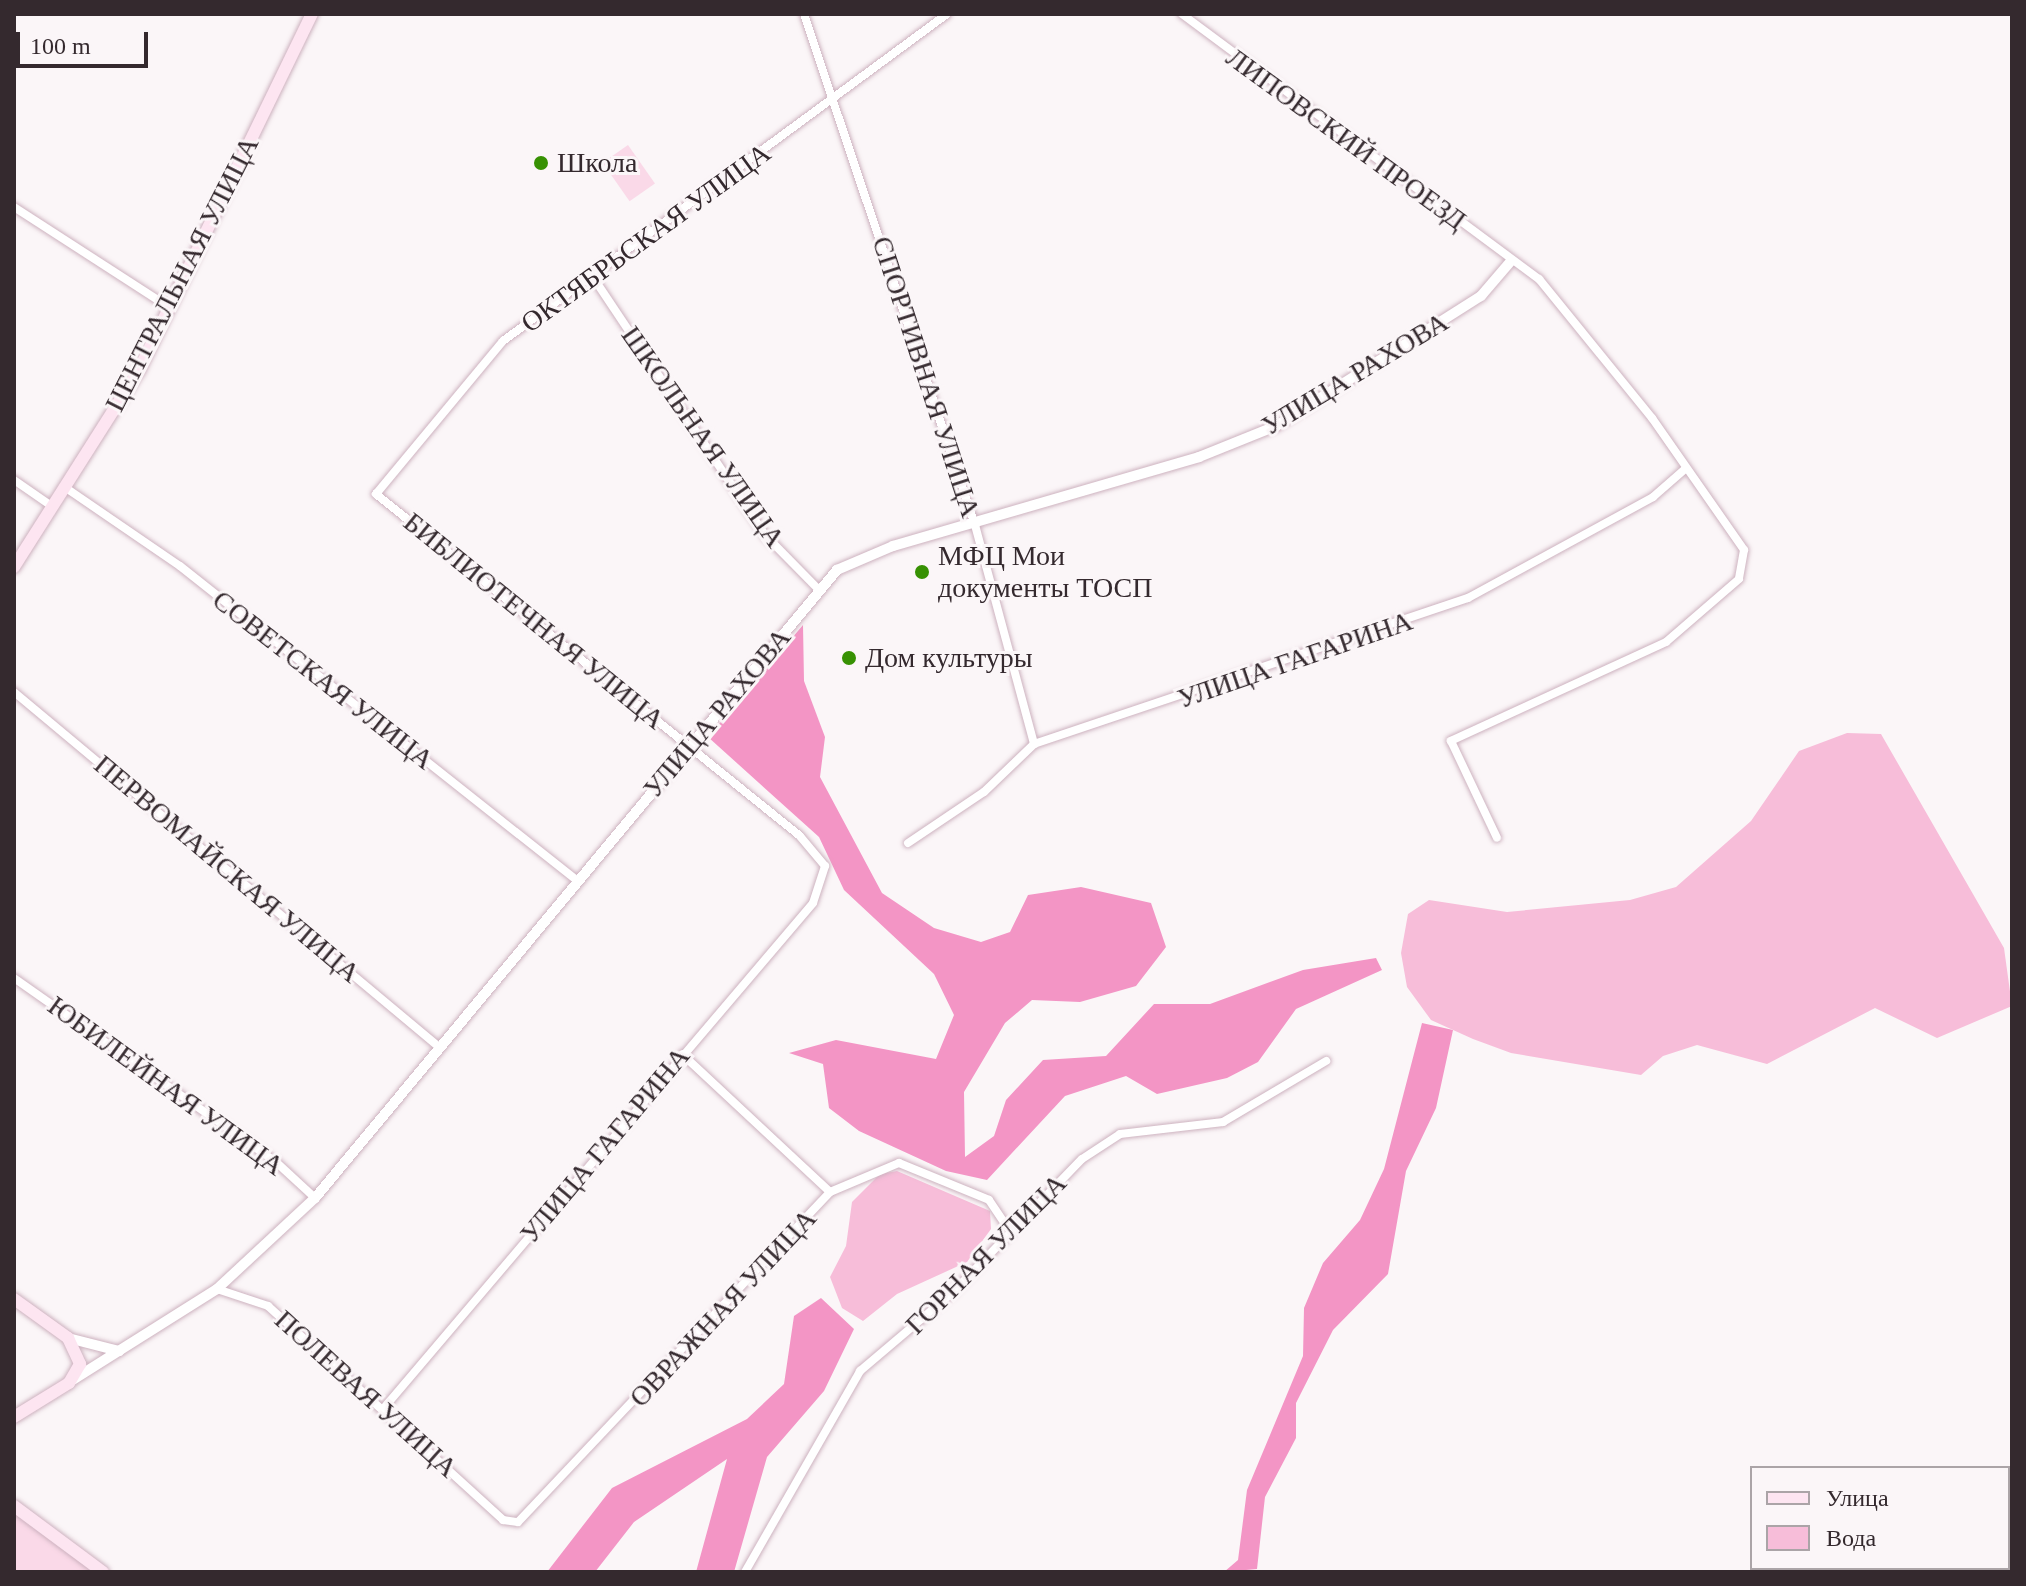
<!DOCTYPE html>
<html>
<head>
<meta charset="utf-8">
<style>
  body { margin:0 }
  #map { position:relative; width:2026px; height:1586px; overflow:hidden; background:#fbf6f8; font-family:"Times New Roman",serif }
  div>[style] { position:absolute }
  .green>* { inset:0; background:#fad9e8; transform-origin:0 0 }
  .forest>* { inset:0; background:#f395c5 }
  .water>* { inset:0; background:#f7bdd9 }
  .roads { filter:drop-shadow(0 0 2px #cdb2bf) drop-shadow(0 0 2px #cdb2bf) }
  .minor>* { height:8px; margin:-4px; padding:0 4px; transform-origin:4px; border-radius:4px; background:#fff }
  .tertiary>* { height:10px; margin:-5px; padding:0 5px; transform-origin:5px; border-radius:5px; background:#fff }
  .secondary>* { height:12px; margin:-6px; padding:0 6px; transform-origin:6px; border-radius:6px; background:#fde5f1 }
  .dots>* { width:22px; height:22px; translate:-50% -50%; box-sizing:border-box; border:4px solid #fbf6f8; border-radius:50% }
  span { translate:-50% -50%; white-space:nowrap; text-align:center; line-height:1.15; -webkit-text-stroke:6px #fbf6f8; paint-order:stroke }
  .street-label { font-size:28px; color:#34292e }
  .poi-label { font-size:28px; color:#34292e }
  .left { translate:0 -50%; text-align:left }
  .frame { position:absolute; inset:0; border:16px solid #34292e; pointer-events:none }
  .legend { position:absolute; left:1750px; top:1466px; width:260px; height:104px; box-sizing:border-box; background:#fbf6f8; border:2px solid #aba4a7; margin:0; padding:10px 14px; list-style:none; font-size:24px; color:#34292e }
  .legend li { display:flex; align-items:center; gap:16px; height:40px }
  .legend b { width:40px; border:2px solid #aba4a7 }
  .scale { position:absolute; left:16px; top:32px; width:132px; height:36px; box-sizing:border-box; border:4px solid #34292e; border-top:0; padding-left:10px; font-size:24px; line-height:28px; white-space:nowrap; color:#34292e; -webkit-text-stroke:6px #fbf6f8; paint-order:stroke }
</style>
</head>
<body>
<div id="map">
  <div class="green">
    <i style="left:628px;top:145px;width:47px;height:31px;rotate:55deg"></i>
    <i style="clip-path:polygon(14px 1511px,96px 1572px,14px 1572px)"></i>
  </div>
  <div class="forest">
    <i style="clip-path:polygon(803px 625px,804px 681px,825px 737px,820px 777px,882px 893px,934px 928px,981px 942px,1010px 932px,1028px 895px,1081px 887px,1151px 903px,1166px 947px,1136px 986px,1080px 1002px,1032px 1000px,1005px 1023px,964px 1092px,965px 1157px,994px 1136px,1006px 1100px,1043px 1060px,1106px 1056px,1154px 1004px,1210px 1004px,1303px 970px,1376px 958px,1382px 970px,1296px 1009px,1258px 1062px,1227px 1078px,1157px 1094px,1126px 1076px,1065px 1096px,987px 1180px,946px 1171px,859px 1131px,829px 1108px,823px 1064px,789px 1053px,836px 1040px,936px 1059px,954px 1015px,934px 974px,844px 890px,819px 837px,708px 737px)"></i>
    <i style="clip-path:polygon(1422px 1023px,1453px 1030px,1436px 1108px,1406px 1171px,1388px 1274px,1333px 1330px,1296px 1403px,1296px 1438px,1265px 1497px,1257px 1569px,1224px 1572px,1238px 1560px,1247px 1490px,1303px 1356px,1304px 1308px,1323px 1263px,1360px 1220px,1384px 1169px)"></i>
    <i style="clip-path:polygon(821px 1298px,854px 1329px,824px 1391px,767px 1457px,734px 1572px,696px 1572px,727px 1459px,634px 1522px,595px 1572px,547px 1572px,612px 1488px,747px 1419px,784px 1384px,794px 1316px)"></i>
  </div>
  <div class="water">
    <i style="clip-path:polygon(1847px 733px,1881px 734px,2004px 948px,2012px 1006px,1937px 1038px,1875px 1008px,1767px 1064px,1697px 1045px,1663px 1056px,1641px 1075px,1511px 1053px,1473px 1039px,1431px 1020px,1407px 987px,1401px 953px,1408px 914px,1429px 900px,1507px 912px,1630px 900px,1676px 887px,1751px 821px,1799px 751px)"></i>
    <i style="clip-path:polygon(897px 1171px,990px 1211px,991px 1229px,967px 1262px,897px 1294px,863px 1321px,842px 1308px,830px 1277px,846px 1246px,852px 1202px,880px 1174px)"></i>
  </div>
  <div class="roads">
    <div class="minor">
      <i style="left:804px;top:14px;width:539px;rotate:71.5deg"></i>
      <i style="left:975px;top:525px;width:227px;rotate:74.9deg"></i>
      <i style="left:1182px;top:14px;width:445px;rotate:36.6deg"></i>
      <i style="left:1539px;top:279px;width:179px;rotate:50.9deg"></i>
      <i style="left:1652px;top:418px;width:161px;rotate:55.1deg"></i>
      <i style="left:1744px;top:550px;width:29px;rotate:100deg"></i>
      <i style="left:1739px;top:579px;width:96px;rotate:139.2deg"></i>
      <i style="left:1666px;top:642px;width:237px;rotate:155.3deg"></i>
      <i style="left:1451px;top:741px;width:107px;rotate:64.6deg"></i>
      <i style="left:14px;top:207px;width:186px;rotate:32.9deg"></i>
      <i style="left:593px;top:277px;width:311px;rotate:56.3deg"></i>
      <i style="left:766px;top:536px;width:77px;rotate:45.5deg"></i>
      <i style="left:14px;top:480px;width:47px;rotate:34.7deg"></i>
      <i style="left:66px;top:488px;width:138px;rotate:34.4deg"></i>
      <i style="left:180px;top:566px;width:504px;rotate:38.39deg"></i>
      <i style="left:14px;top:692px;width:554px;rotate:39.87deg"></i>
      <i style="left:908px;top:843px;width:92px;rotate:-33.9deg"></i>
      <i style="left:984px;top:792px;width:69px;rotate:-43.8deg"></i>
      <i style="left:1034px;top:744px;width:458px;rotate:-18.6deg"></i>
      <i style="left:1468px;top:598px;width:211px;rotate:-28.6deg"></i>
      <i style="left:1653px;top:497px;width:41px;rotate:-41.1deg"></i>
      <i style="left:14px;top:978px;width:320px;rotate:35.1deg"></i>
      <i style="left:276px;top:1162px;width:53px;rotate:42.7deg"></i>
      <i style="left:830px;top:1192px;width:75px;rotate:-22.8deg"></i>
      <i style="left:899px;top:1163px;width:97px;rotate:22.3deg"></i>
      <i style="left:989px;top:1200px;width:34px;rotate:56deg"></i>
      <i style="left:217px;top:1289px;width:54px;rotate:18.4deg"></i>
      <i style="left:268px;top:1306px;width:318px;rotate:42.3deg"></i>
      <i style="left:503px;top:1520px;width:15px;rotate:8deg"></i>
      <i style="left:518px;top:1522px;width:454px;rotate:-46.6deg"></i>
      <i style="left:830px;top:1192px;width:202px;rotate:-137deg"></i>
      <i style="left:383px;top:1409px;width:664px;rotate:-49.64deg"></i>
      <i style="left:813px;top:903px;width:39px;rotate:-72deg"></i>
      <i style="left:825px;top:866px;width:39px;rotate:-130deg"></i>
      <i style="left:800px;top:836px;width:545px;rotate:-141.11deg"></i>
      <i style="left:376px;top:494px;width:199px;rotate:-50.3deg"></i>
      <i style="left:503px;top:341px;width:551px;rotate:-36.37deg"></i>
      <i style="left:745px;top:1572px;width:232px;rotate:-60.2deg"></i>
      <i style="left:860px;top:1371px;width:122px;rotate:-40.3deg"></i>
      <i style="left:953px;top:1292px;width:185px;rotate:-45.9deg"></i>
      <i style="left:1082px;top:1159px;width:45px;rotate:-33.3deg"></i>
      <i style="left:1120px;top:1134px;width:104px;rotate:-6.6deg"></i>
      <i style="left:1223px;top:1122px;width:120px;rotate:-30.6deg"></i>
    </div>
    <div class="tertiary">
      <i style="left:68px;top:1338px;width:53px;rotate:14.3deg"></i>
      <i style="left:71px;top:1381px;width:173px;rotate:-32.2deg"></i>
      <i style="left:217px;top:1289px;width:134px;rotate:-42.9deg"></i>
      <i style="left:315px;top:1198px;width:817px;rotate:-50.27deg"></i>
      <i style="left:837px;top:570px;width:61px;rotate:-23.2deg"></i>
      <i style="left:893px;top:546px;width:319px;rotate:-16.2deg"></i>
      <i style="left:1199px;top:457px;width:83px;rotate:-21.9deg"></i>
      <i style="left:1276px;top:426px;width:243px;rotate:-32.4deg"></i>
      <i style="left:1481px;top:296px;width:46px;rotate:-49.4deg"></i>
    </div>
    <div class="secondary">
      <i style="left:14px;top:567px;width:233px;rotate:-57.6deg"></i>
      <i style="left:139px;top:370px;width:396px;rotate:-64.1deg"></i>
      <i style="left:14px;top:1299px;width:67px;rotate:35.8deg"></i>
      <i style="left:68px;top:1338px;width:29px;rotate:65deg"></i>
      <i style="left:80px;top:1364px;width:22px;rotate:120deg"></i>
      <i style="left:69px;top:1383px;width:65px;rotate:148.3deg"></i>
      <i style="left:14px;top:1506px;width:111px;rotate:36.6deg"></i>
    </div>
  </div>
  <div class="dots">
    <i style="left:541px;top:163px;background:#379103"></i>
    <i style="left:922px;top:572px;background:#379103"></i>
    <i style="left:849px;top:658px;background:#379103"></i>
  </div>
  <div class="street-label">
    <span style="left:1346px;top:139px;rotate:36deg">ЛИПОВСКИЙ ПРОЕЗД</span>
    <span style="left:646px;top:238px;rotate:-36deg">ОКТЯБРЬСКАЯ УЛИЦА</span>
    <span style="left:182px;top:274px;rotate:-63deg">ЦЕНТРАЛЬНАЯ УЛИЦА</span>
    <span style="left:1355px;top:374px;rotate:-31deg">УЛИЦА РАХОВА</span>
    <span style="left:926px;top:377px;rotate:72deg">СПОРТИВНАЯ УЛИЦА</span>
    <span style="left:703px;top:437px;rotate:55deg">ШКОЛЬНАЯ УЛИЦА</span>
    <span style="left:534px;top:621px;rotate:39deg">БИБЛИОТЕЧНАЯ УЛИЦА</span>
    <span style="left:1295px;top:660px;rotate:-19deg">УЛИЦА ГАГАРИНА</span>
    <span style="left:323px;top:680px;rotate:38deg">СОВЕТСКАЯ УЛИЦА</span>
    <span style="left:717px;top:713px;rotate:-50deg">УЛИЦА РАХОВА</span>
    <span style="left:227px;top:869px;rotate:40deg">ПЕРВОМАЙСКАЯ УЛИЦА</span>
    <span style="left:166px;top:1086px;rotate:36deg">ЮБИЛЕЙНАЯ УЛИЦА</span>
    <span style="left:605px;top:1145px;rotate:-50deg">УЛИЦА ГАГАРИНА</span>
    <span style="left:986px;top:1254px;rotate:-45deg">ГОРНАЯ УЛИЦА</span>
    <span style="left:723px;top:1308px;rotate:-47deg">ОВРАЖНАЯ УЛИЦА</span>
    <span style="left:366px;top:1394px;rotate:42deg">ПОЛЕВАЯ УЛИЦА</span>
  </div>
  <div class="poi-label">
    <span class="left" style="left:557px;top:163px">Школа</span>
    <span class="left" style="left:938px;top:572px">МФЦ Мои<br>документы ТОСП</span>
    <span class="left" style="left:865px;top:658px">Дом культуры</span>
  </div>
  <div class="frame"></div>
  <ul class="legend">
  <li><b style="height:10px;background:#fde5f1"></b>Улица</li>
  <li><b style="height:22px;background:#f7bdd9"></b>Вода</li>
  </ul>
  <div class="scale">100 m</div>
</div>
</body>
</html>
